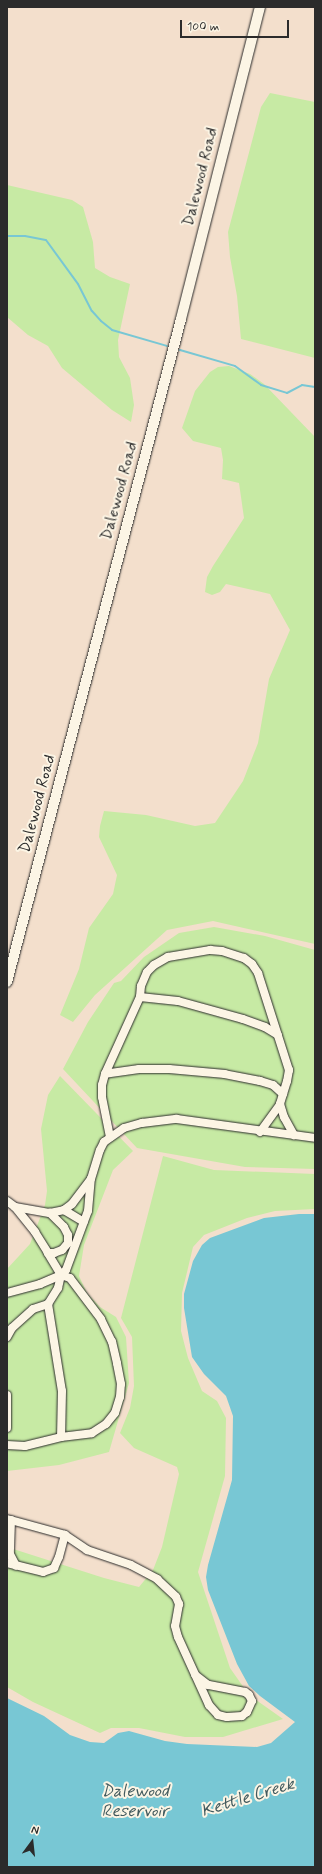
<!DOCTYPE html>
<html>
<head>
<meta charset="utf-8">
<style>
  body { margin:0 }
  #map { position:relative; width:322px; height:1874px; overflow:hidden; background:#f3dfcc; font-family:Mynerve,sans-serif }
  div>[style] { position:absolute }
  .green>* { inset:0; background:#c7eaa4 }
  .water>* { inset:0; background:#78c7d4 }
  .stream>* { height:2px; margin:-1px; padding:0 1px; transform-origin:1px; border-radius:1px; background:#78c7d4 }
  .roads { filter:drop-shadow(0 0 1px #2b2b2b) drop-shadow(0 0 1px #2b2b2b) }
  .minor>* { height:8px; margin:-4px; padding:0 4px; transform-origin:4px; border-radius:4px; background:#fcf5e5 }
  .major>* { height:10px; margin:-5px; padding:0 5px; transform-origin:5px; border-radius:5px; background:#fcf5e5 }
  span { translate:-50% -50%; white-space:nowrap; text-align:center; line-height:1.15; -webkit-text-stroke:4px #fcf5e5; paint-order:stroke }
  .street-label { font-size:16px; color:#2b2b2b }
  .water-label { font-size:17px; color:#425a5e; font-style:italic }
  .frame { position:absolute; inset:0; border:8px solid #2b2b2b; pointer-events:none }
  .north { position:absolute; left:12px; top:1822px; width:40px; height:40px; -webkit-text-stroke:3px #fcf5e5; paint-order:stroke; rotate:15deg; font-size:11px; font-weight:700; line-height:16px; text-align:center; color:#2b2b2b }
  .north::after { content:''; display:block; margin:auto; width:14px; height:18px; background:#2b2b2b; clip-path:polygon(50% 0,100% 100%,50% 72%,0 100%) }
  .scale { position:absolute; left:180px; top:20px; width:109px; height:18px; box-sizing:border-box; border:2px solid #2b2b2b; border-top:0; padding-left:5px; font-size:12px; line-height:14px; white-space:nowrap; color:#2b2b2b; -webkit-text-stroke:3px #fcf5e5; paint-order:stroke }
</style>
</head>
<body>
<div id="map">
  <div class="green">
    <i style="clip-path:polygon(270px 93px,315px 102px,315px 358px,241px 339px,237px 296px,230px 257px,228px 232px,261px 107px)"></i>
    <i style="clip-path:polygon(7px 185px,72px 200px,83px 207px,93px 242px,95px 268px,110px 277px,130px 284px,118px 340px,119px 357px,130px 378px,134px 405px,131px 422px,112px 410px,62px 368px,48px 346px,28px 335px,7px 317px)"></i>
    <i style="clip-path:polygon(229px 366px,250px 374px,264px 384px,315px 437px,315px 944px,213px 921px,167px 930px,95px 995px,73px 1022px,60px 1015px,79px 969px,89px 928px,113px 894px,117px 875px,99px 837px,100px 826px,104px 811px,146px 815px,195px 826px,215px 823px,243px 781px,258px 743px,269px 679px,290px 630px,270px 594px,226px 584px,220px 592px,212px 595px,205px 592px,207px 577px,213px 566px,244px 518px,239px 483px,222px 479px,223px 460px,221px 448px,193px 441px,182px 428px,195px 391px,210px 372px,218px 367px)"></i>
    <i style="clip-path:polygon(214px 927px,265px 936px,315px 950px,315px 1169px,245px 1167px,137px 1148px,63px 1069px,88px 1022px,114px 983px,121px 981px,144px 957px,179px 933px)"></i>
    <i style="clip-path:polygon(60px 1076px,133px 1151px,113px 1170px,84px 1245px,79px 1276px,87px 1293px,100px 1307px,116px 1317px,126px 1337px,129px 1383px,109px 1452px,59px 1465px,7px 1471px,7px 1269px,30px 1244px,45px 1205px,47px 1191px,41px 1129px,48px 1095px)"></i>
    <i style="clip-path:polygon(163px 1156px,214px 1170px,315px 1174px,315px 1209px,275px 1211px,247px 1218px,204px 1235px,193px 1247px,182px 1293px,181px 1331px,188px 1358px,202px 1391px,217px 1401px,226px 1418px,225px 1476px,198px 1572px,230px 1668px,249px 1695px,283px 1719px,223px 1737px,185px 1737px,139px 1728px,111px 1728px,100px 1733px,33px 1702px,7px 1687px,7px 1547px,104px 1578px,139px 1587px,153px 1570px,162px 1547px,179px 1474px,177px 1467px,134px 1448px,120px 1433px,130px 1408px,134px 1386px,132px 1337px,121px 1318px)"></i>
  </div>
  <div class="water">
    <i style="clip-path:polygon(299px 1214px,315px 1214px,315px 1867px,7px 1867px,7px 1698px,44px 1716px,70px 1735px,90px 1742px,104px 1743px,118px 1733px,129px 1731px,165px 1741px,187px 1744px,257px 1747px,271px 1743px,295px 1722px,260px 1696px,249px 1686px,237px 1664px,208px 1590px,206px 1577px,208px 1565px,232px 1480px,233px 1416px,226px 1396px,204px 1374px,192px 1357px,184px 1308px,184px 1294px,193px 1261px,202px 1245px,210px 1238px,264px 1218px)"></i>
  </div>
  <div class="stream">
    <i style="left:7px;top:236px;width:18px"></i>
    <i style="left:25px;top:236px;width:21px;rotate:11deg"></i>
    <i style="left:46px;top:240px;width:54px;rotate:54deg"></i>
    <i style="left:78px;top:284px;width:30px;rotate:63deg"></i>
    <i style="left:92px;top:311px;width:13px;rotate:48deg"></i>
    <i style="left:101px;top:321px;width:14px;rotate:39deg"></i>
    <i style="left:112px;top:330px;width:57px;rotate:16.2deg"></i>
    <i style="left:180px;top:350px;width:57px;rotate:16.2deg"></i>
    <i style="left:235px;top:366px;width:32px;rotate:36deg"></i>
    <i style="left:261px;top:385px;width:27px;rotate:17deg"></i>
    <i style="left:287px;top:393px;width:17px;rotate:-28deg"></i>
    <i style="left:302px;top:385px;width:13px;rotate:9deg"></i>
  </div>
  <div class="roads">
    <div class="minor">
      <i style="left:140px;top:997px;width:38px;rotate:6deg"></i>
      <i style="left:178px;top:1001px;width:67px;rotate:15.5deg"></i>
      <i style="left:243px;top:1019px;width:23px;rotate:20deg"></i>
      <i style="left:265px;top:1027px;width:15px;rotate:32deg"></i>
      <i style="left:105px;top:1074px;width:11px;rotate:105deg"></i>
      <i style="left:102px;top:1085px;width:12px;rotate:90deg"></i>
      <i style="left:102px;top:1097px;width:41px;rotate:78.7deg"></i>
      <i style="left:283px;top:1094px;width:13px;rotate:-138deg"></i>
      <i style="left:273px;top:1085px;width:14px;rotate:-163deg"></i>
      <i style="left:260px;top:1081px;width:36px;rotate:-169deg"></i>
      <i style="left:225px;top:1074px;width:56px;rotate:-174.9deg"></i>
      <i style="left:169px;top:1069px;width:30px;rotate:180deg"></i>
      <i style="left:139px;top:1069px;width:34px;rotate:172deg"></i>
      <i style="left:105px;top:1074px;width:85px;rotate:-65.6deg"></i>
      <i style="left:140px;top:997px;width:11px;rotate:-85deg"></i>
      <i style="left:141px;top:986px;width:15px;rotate:-67deg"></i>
      <i style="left:147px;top:972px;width:10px;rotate:-45deg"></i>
      <i style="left:154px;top:965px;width:16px;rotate:-30deg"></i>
      <i style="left:168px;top:957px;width:43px;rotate:-9.5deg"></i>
      <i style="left:210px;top:950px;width:12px;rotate:5deg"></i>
      <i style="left:222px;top:951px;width:23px;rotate:18deg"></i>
      <i style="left:244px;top:958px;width:10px;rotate:37deg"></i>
      <i style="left:252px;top:964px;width:11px;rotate:56deg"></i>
      <i style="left:258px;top:973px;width:102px;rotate:72.3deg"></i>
      <i style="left:289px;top:1070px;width:11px;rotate:100deg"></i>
      <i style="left:287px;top:1081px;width:24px;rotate:107deg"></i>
      <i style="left:280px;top:1104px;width:14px;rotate:73deg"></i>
      <i style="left:284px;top:1117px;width:21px;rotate:61deg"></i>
      <i style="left:260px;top:1132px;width:34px;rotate:-54deg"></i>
      <i style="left:7px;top:1201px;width:10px;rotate:37deg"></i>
      <i style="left:15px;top:1207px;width:32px;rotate:51deg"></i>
      <i style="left:35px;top:1232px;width:25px;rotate:58deg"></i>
      <i style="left:48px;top:1253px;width:6px"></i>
      <i style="left:54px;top:1253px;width:9px;rotate:-21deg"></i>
      <i style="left:62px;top:1250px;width:9px;rotate:-49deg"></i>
      <i style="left:68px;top:1243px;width:8px;rotate:-90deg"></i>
      <i style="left:68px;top:1235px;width:9px;rotate:-117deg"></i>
      <i style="left:64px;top:1227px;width:20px;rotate:-135deg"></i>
      <i style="left:15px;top:1207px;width:36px;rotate:10deg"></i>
      <i style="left:50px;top:1213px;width:14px;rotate:-12deg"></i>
      <i style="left:64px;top:1210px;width:10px;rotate:-37deg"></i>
      <i style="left:72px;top:1204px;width:30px;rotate:-53deg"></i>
      <i style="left:64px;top:1210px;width:23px;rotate:31deg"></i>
      <i style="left:7px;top:1293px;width:34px;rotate:-15deg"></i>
      <i style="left:40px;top:1284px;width:23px;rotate:-23deg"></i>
      <i style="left:61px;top:1275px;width:7px;rotate:-45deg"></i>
      <i style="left:66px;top:1270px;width:63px;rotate:-69.6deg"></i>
      <i style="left:88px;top:1211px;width:32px;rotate:-85deg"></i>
      <i style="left:91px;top:1179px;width:30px;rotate:-73deg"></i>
      <i style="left:100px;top:1150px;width:9px;rotate:-63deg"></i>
      <i style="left:104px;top:1142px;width:24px;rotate:-35deg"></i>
      <i style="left:124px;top:1128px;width:19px;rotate:-16deg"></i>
      <i style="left:142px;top:1123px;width:35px;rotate:-7deg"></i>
      <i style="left:177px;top:1119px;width:139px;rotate:7.8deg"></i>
      <i style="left:48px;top:1304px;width:88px;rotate:80.9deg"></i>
      <i style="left:62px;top:1391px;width:46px;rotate:91.2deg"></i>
      <i style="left:7px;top:1337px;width:10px;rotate:-61deg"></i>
      <i style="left:12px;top:1328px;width:28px;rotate:-42deg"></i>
      <i style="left:33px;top:1309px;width:16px;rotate:-18deg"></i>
      <i style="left:48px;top:1304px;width:19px;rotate:-58deg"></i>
      <i style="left:58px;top:1288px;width:13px;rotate:-77deg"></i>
      <i style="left:7px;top:1395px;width:33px;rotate:90deg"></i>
      <i style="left:7px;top:1445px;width:18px;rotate:3deg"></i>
      <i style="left:25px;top:1446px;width:37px;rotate:-14deg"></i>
      <i style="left:61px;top:1437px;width:31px;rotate:-7deg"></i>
      <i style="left:92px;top:1433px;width:17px;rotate:-33deg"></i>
      <i style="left:106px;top:1424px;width:14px;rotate:-51deg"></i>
      <i style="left:115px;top:1413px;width:17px;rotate:-73deg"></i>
      <i style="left:120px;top:1397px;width:13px;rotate:-86deg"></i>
      <i style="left:121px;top:1384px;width:21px;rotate:-101deg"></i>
      <i style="left:117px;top:1363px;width:22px;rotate:-103deg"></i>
      <i style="left:112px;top:1342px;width:25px;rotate:-116deg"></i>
      <i style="left:101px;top:1319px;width:51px;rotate:-127.1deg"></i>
      <i style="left:70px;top:1278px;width:9px;rotate:-162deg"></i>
      <i style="left:61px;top:1275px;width:26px;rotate:-121deg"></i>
      <i style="left:7px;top:1519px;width:60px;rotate:15.4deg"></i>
      <i style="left:65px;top:1535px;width:27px;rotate:34deg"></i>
      <i style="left:87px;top:1550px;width:46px;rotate:18.8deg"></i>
      <i style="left:131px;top:1565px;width:30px;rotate:28deg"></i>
      <i style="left:157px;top:1579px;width:26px;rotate:43deg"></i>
      <i style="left:176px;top:1597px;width:8px;rotate:67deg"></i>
      <i style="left:179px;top:1604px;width:22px;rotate:100deg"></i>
      <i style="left:175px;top:1626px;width:11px;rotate:75deg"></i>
      <i style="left:178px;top:1637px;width:75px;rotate:65.5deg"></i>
      <i style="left:209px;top:1705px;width:13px;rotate:48deg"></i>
      <i style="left:218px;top:1715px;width:9px;rotate:13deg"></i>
      <i style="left:227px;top:1717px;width:15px;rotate:-4deg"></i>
      <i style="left:242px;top:1716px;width:6px;rotate:-39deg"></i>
      <i style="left:247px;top:1712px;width:12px;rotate:-66deg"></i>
      <i style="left:252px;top:1701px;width:7px;rotate:-117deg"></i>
      <i style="left:249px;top:1695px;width:5px;rotate:-143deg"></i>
      <i style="left:245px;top:1692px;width:38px;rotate:-169deg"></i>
      <i style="left:208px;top:1685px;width:16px;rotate:-142deg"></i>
      <i style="left:11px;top:1520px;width:34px;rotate:92deg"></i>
      <i style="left:10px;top:1554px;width:13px;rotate:63deg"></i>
      <i style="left:7px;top:1563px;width:37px;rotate:14deg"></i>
      <i style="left:43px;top:1572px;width:12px;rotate:-20deg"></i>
      <i style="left:54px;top:1568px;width:12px;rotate:-66deg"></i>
      <i style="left:59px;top:1557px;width:23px;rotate:-75deg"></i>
    </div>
    <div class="major">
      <i style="left:7px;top:982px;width:685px;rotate:-75.29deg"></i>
      <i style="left:181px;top:319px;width:322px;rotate:-75.8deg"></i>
    </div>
  </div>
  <div class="street-label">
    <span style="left:201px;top:177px;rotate:-76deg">Dalewood Road</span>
    <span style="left:120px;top:491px;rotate:-75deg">Dalewood Road</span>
    <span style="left:38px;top:804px;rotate:-75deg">Dalewood Road</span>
  </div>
  <div class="water-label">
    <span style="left:135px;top:1802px">Dalewood<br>Reservoir</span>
    <span style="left:248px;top:1798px;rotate:-17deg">Kettle Creek</span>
  </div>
  <div class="frame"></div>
  <div class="north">N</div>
  <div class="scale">100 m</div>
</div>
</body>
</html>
